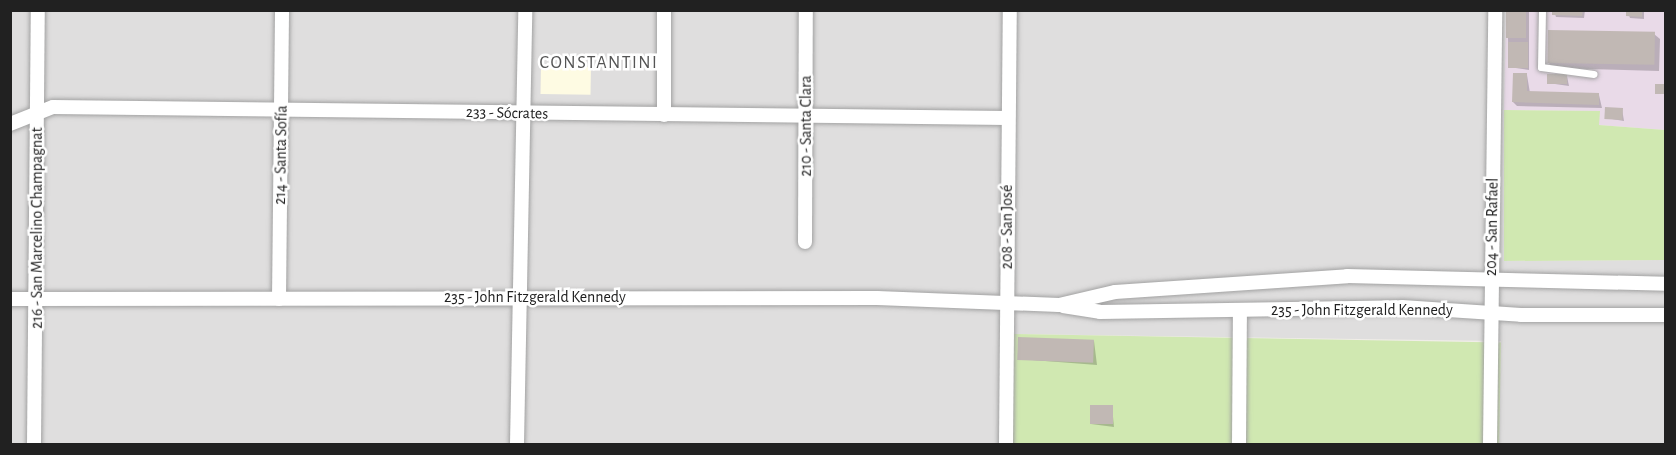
<!DOCTYPE html>
<html>
<head>
<meta charset="utf-8">
<style>
  body { margin:0 }
  #map { position:relative; width:1676px; height:455px; overflow:hidden; background:#f0ede8; font-family:"Alegreya Sans",sans-serif }
  div>[style] { position:absolute }
  .residential>* { inset:0; background:#dfdede }
  .industrial>* { inset:0; background:#e9dae8 }
  .education>* { inset:0; background:#fefbe3; transform-origin:0 0 }
  .grass>* { inset:0; background:#d0e8b1; transform-origin:0 0 }
  .shadow>* { inset:0; background:#0003 }
  .building>* { inset:0; background:#c1b8b4; transform-origin:0 0 }
  .roads { filter:drop-shadow(0 0 2px #a2a2a2) drop-shadow(0 0 2px #a2a2a2) }
  .service>* { height:7px; margin:-3.5px; padding:0 3.5px; transform-origin:3.5px; border-radius:3.5px; background:#fff }
  .minor>* { height:14px; margin:-7px; padding:0 7px; transform-origin:7px; border-radius:7px; background:#fff }
  span { translate:-50% -50%; white-space:nowrap; text-align:center; line-height:1.15; -webkit-text-stroke:5px #fff; paint-order:stroke }
  .street-label { font-size:16px; color:#212121 }
  .neighbourhood-label { font-size:18px; color:#545454; letter-spacing:1.5px }
  .frame { position:absolute; inset:0; border:12px solid #212121; pointer-events:none }
</style>
</head>
<body>
<div id="map">
  <div class="residential">
    <i style="clip-path:polygon(10px 11px,1506px 11px,1504px 261px,1665px 260px,1665px 444px,1498px 444px,1501px 341px,1015px 334px,1013px 444px,11px 444px)"></i>
  </div>
  <div class="industrial">
    <i style="clip-path:polygon(1506px 11px,1665px 11px,1665px 130px,1599px 125px,1599px 111px,1504px 110px)"></i>
  </div>
  <div class="education">
    <i style="left:541px;top:66px;width:50px;height:28px;rotate:1deg"></i>
  </div>
  <div class="grass">
    <i style="clip-path:polygon(1504px 110px,1600px 111px,1599px 125px,1665px 130px,1665px 260px,1504px 261px)"></i>
    <i style="left:1014px;top:334px;width:487px;height:110px;rotate:1deg"></i>
  </div>
  <div class="shadow">
    <i style="clip-path:polygon(1507px 10px,1529px 10px,1529px 70px,1509px 67px)"></i>
    <i style="clip-path:polygon(1554px 10px,1585px 10px,1584px 18px,1556px 17px)"></i>
    <i style="clip-path:polygon(1627px 10px,1644px 10px,1644px 19px,1630px 18px)"></i>
    <i style="clip-path:polygon(1654px 34px,1660px 39px,1659px 71px,1553px 68px,1548px 62px)"></i>
    <i style="clip-path:polygon(1527px 75px,1530px 93px,1599px 95px,1602px 108px,1517px 106px,1513px 102px)"></i>
    <i style="clip-path:polygon(1567px 76px,1569px 86px,1548px 83px)"></i>
    <i style="clip-path:polygon(1622px 109px,1624px 121px,1606px 118px)"></i>
    <i style="clip-path:polygon(1094px 341px,1097px 365px,1019px 359px)"></i>
    <i style="clip-path:polygon(1112px 407px,1114px 427px,1091px 424px)"></i>
  </div>
  <div class="building">
    <i style="left:1506px;top:10px;width:20px;height:28px"></i>
    <i style="clip-path:polygon(1552px 10px,1583px 10px,1582px 16px,1552px 15px)"></i>
    <i style="clip-path:polygon(1626px 10px,1642px 10px,1642px 17px,1626px 16px)"></i>
    <i style="left:1548px;top:30px;width:107px;height:33px;rotate:1deg"></i>
    <i style="left:1508px;top:42px;width:20px;height:26px"></i>
    <i style="clip-path:polygon(1513px 73px,1527px 73px,1527px 91px,1599px 93px,1599px 105px,1512px 102px)"></i>
    <i style="left:1547px;top:74px;width:20px;height:10px"></i>
    <i style="left:1655px;top:84px;width:11px;height:10px"></i>
    <i style="left:1605px;top:107px;width:18px;height:12px;rotate:3deg"></i>
    <i style="left:1018px;top:337px;width:76px;height:23px;rotate:2deg"></i>
    <i style="left:1090px;top:405px;width:23px;height:19px"></i>
  </div>
  <div class="roads">
    <div class="service">
      <i style="left:1542px;top:10px;width:57px;rotate:91deg"></i>
      <i style="left:1541px;top:67px;width:53px;rotate:7.5deg"></i>
    </div>
    <div class="minor">
      <i style="left:664px;top:115px;width:105px;rotate:-90deg"></i>
      <i style="left:10px;top:124px;width:46px;rotate:-21.6deg"></i>
      <i style="left:53px;top:107px;width:954px;rotate:0.66deg"></i>
      <i style="left:805px;top:242px;width:232px;rotate:-89.8deg"></i>
      <i style="left:10px;top:299px;width:867px;rotate:-0.07deg"></i>
      <i style="left:877px;top:298px;width:182px;rotate:2.2deg"></i>
      <i style="left:1059px;top:305px;width:57px;rotate:-13.1deg"></i>
      <i style="left:1115px;top:292px;width:233px;rotate:-3.9deg"></i>
      <i style="left:1347px;top:276px;width:319px;rotate:1.4deg"></i>
      <i style="left:279px;top:299px;width:289px;rotate:-89.4deg"></i>
      <i style="left:1063px;top:306px;width:37px;rotate:9deg"></i>
      <i style="left:1100px;top:312px;width:302px;rotate:-0.9deg"></i>
      <i style="left:1402px;top:307px;width:119px;rotate:3.8deg"></i>
      <i style="left:1521px;top:315px;width:145px"></i>
      <i style="left:34px;top:444px;width:434px;rotate:-89.5deg"></i>
      <i style="left:517px;top:444px;width:434px;rotate:-88.9deg"></i>
      <i style="left:1006px;top:444px;width:434px;rotate:-89.5deg"></i>
      <i style="left:1239px;top:444px;width:133px;rotate:-89.6deg"></i>
      <i style="left:1490px;top:444px;width:434px;rotate:-89.3deg"></i>
    </div>
  </div>
  <div class="street-label">
    <span style="left:507px;top:113px;rotate:1deg">233 - Sócrates</span>
    <span style="left:806px;top:126px;rotate:-90deg">210 - Santa Clara</span>
    <span style="left:281px;top:155px;rotate:-89deg">214 - Santa Sofía</span>
    <span style="left:1007px;top:227px;rotate:-90deg">208 - San José</span>
    <span style="left:1492px;top:227px;rotate:-89deg">204 - San Rafael</span>
    <span style="left:37px;top:228px;rotate:-90deg">216 - San Marcelino Champagnat</span>
    <span style="left:535px;top:297px">235 - John Fitzgerald Kennedy</span>
    <span style="left:1362px;top:310px">235 - John Fitzgerald Kennedy</span>
  </div>
  <div class="neighbourhood-label">
    <span style="left:599px;top:63px">CONSTANTINI</span>
  </div>
  <div class="frame"></div>
</div>
</body>
</html>
